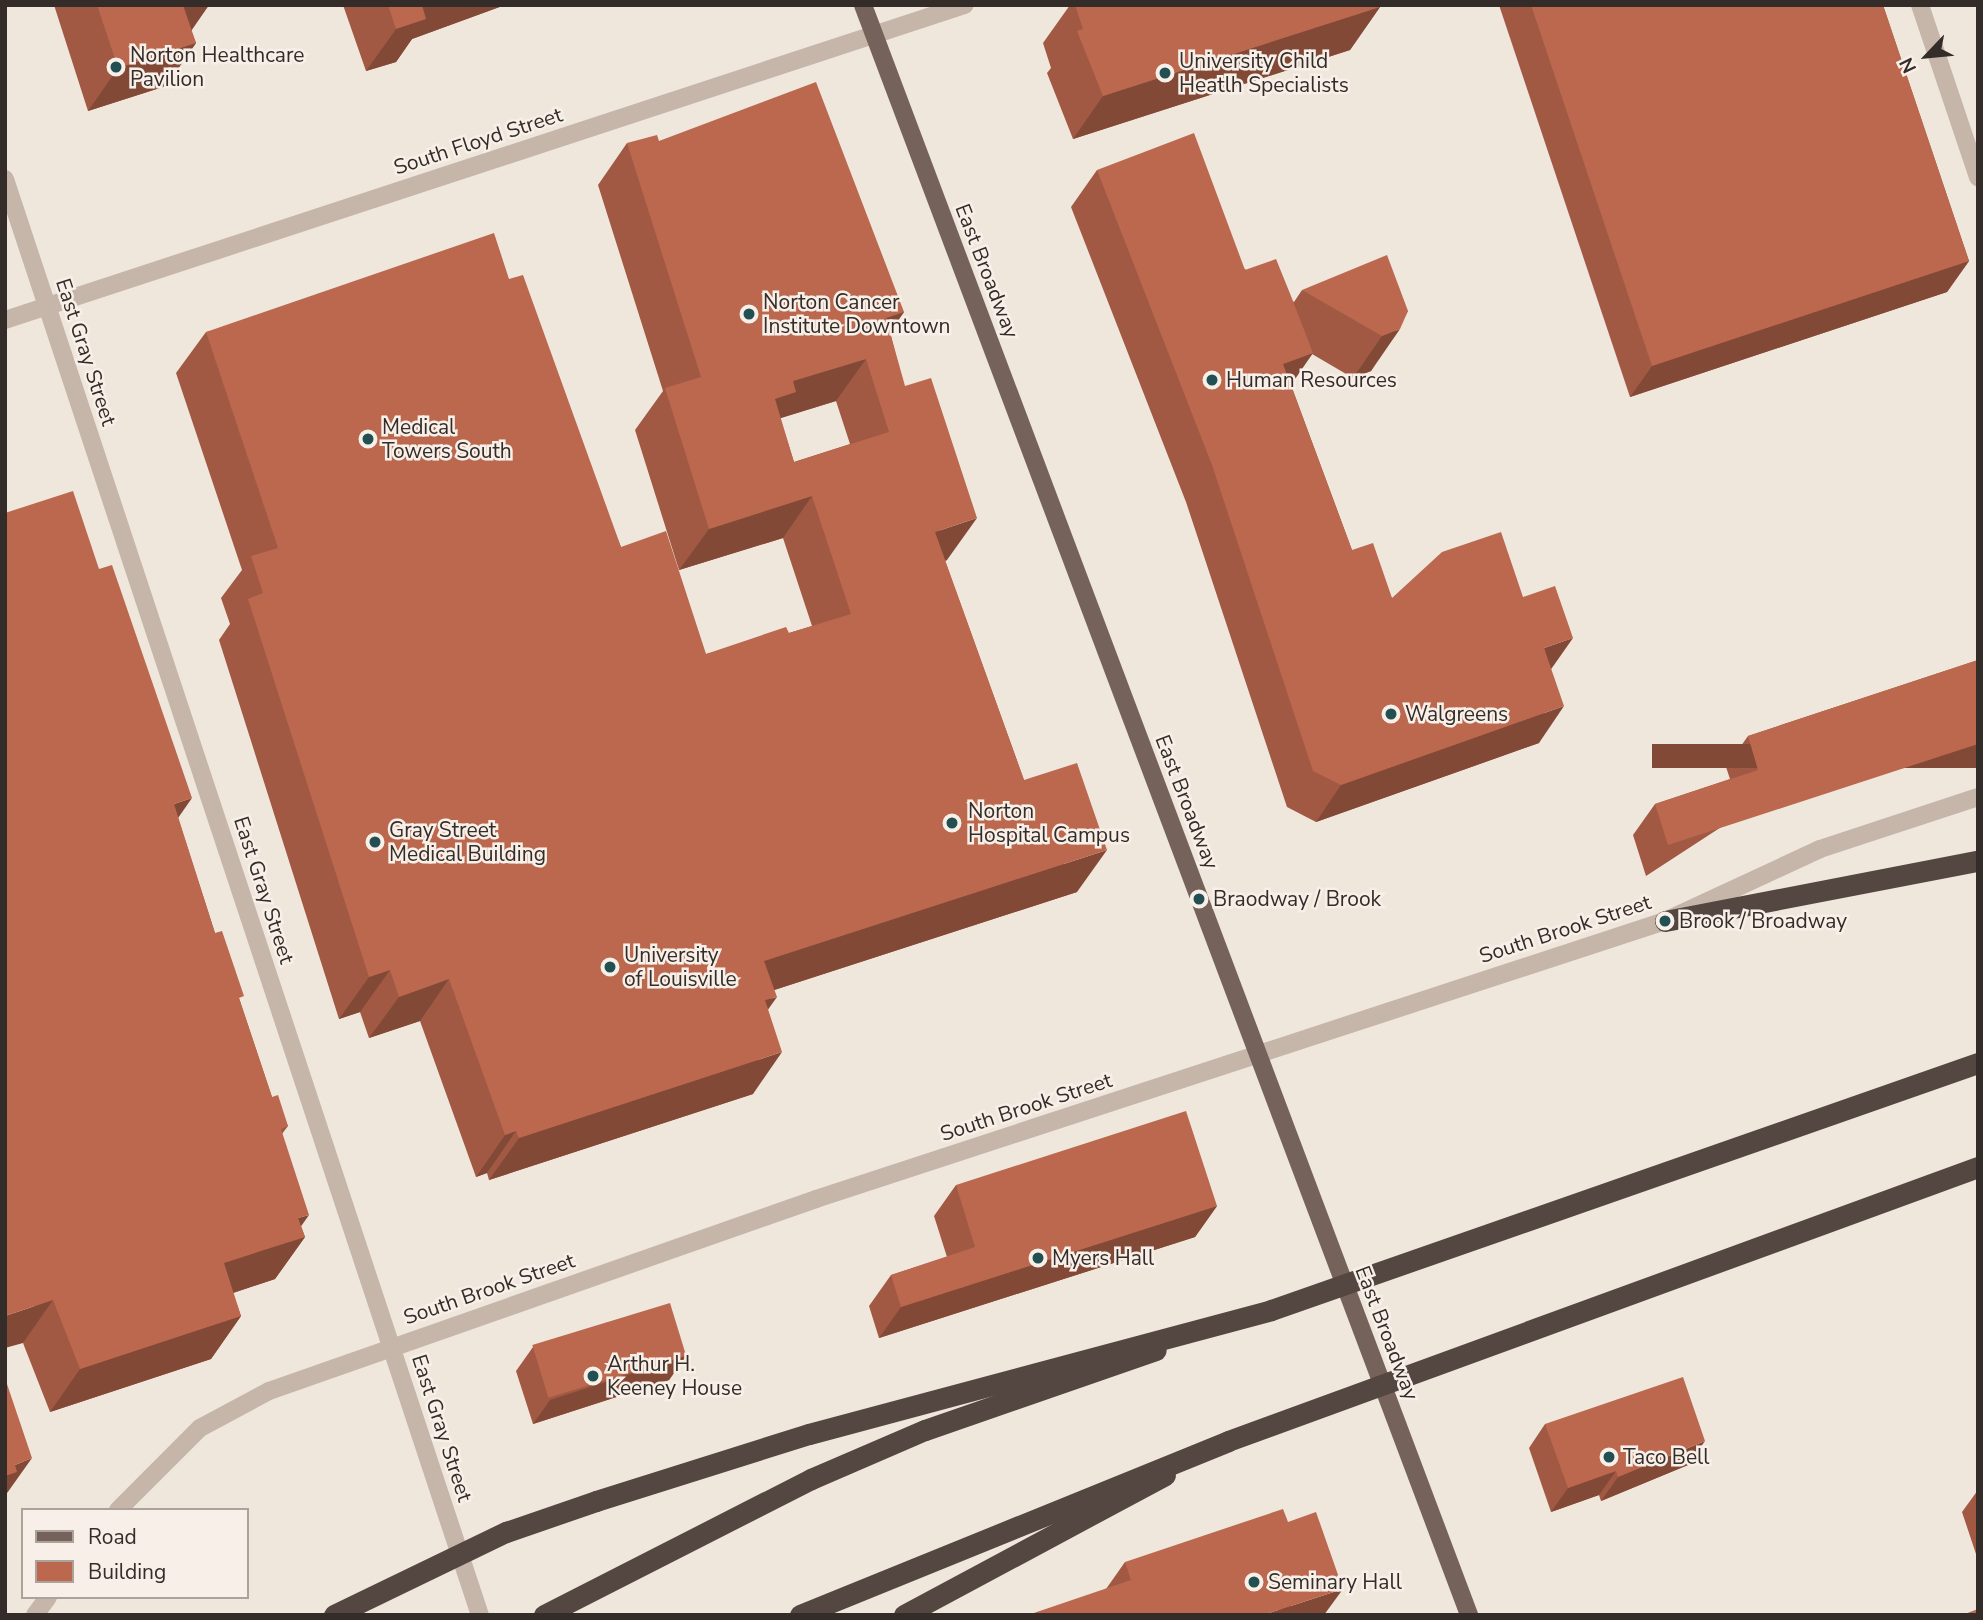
<!DOCTYPE html>
<html>
<head>
<meta charset="utf-8">
<style>
  body { margin:0 }
  #map { position:relative; width:1983px; height:1620px; overflow:hidden; background:#efe6dc; font-family:"Nunito Sans",sans-serif }
  div>[style] { position:absolute }
  .minor>* { height:18px; margin:-9px; padding:0 9px; transform-origin:9px; border-radius:9px; background:#c6b6a9 }
  .major>* { height:18px; margin:-9px; padding:0 9px; transform-origin:9px; border-radius:9px; background:#75635b }
  .highway>* { height:21px; margin:-10.5px; padding:0 10.5px; transform-origin:10.5px; border-radius:10.5px; background:#544640 }
  .highway-bridge>* { height:21px; margin:-10.5px; padding:0 10.5px; transform-origin:10.5px; border-radius:10.5px; background:#544640 }
  .wall>* { inset:0; background:#a15944 }
  .shaded-wall>* { inset:0; background:#834937; transform-origin:0 0 }
  .building>* { inset:0; background:#bb684f; transform-origin:0 0 }
  .dots>* { width:19px; height:19px; translate:-50% -50%; box-sizing:border-box; border:4px solid #f8f0e8; border-radius:50% }
  span { translate:-50% -50%; white-space:nowrap; text-align:center; line-height:1.15; -webkit-text-stroke:5px #f8f0e8; paint-order:stroke }
  .poi-label { font-size:21px; color:#342c28 }
  .left { translate:0 -50%; text-align:left }
  .street-label { font-size:21px; color:#342c28 }
  .frame { position:absolute; inset:0; border:7px solid #342c28; pointer-events:none }
  .legend { position:absolute; left:21px; top:1508px; width:228px; height:91px; box-sizing:border-box; background:#f8f0e8; border:2px solid #aaa29b; margin:0; padding:9px 12px; list-style:none; font-size:21px; color:#342c28 }
  .legend li { display:flex; align-items:center; gap:14px; height:35px }
  .legend b { width:35px; border:2px solid #aaa29b }
  .north { position:absolute; left:1892px; top:21px; width:70px; height:70px; -webkit-text-stroke:5px #f8f0e8; paint-order:stroke; rotate:244deg; font-size:19px; font-weight:700; line-height:28px; text-align:center; color:#342c28 }
  .north::after { content:''; display:block; margin:auto; width:24px; height:32px; background:#342c28; clip-path:polygon(50% 0,100% 100%,50% 72%,0 100%) }
</style>
</head>
<body>
<div id="map">
  <div class="minor">
    <i style="left:1920px;top:5px;width:182px;rotate:71.4deg"></i>
    <i style="left:5px;top:179px;width:1513px;rotate:71.7deg"></i>
    <i style="left:5px;top:320px;width:1010px;rotate:-18.17deg"></i>
    <i style="left:118px;top:1510px;width:116px;rotate:-45deg"></i>
    <i style="left:200px;top:1428px;width:78px;rotate:-28.2deg"></i>
    <i style="left:269px;top:1391px;width:580px;rotate:-19.34deg"></i>
    <i style="left:816px;top:1199px;width:893px;rotate:-18.13deg"></i>
    <i style="left:1665px;top:921px;width:171px;rotate:-24.9deg"></i>
    <i style="left:1820px;top:849px;width:166px;rotate:-18.2deg"></i>
    <i style="left:35px;top:1615px;width:22px;rotate:-54deg"></i>
  </div>
  <div class="major">
    <i style="left:863px;top:5px;width:1720px;rotate:69.37deg"></i>
  </div>
  <div class="highway">
    <i style="left:1665px;top:921px;width:319px;rotate:-10.9deg"></i>
    <i style="left:544px;top:1615px;width:300px;rotate:-27deg"></i>
    <i style="left:811px;top:1479px;width:124px;rotate:-23.3deg"></i>
    <i style="left:925px;top:1430px;width:244px;rotate:-19.1deg"></i>
    <i style="left:904px;top:1615px;width:296px;rotate:-28.2deg"></i>
  </div>
  <div class="highway-bridge">
    <i style="left:334px;top:1615px;width:191px;rotate:-25.8deg"></i>
    <i style="left:506px;top:1532px;width:95px;rotate:-19deg"></i>
    <i style="left:596px;top:1501px;width:223px;rotate:-17.5deg"></i>
    <i style="left:809px;top:1434px;width:478px;rotate:-15deg"></i>
    <i style="left:1271px;top:1310px;width:749px;rotate:-19.26deg"></i>
    <i style="left:800px;top:1615px;width:462px;rotate:-22.1deg"></i>
    <i style="left:1228px;top:1441px;width:798px;rotate:-20.07deg"></i>
  </div>
  <div class="wall">
    <i style="clip-path:polygon(54px 5px,209px 5px,191px 30px,196px 43px,166px 86px,88px 111px)"></i>
    <i style="clip-path:polygon(343px 5px,505px 5px,412px 39px,396px 62px,366px 71px)"></i>
    <i style="clip-path:polygon(1070px 5px,1379px 5px,1380px 7px,1350px 50px,1073px 139px,1047px 73px,1051px 68px,1043px 43px)"></i>
    <i style="clip-path:polygon(1499px 5px,1883px 5px,1969px 261px,1947px 292px,1630px 397px)"></i>
    <i style="clip-path:polygon(evenodd,659px 141px,904px 312px,890px 332px,947px 560px,945px 561px,1024px 780px,1077px 892px,774px 990px,768px 1009px,753px 1094px,489px 1180px,487px 1173px,476px 1177px,420px 1021px,369px 1038px,360px 1012px,339px 1019px,219px 640px,230px 624px,221px 598px,242px 570px,176px 373px,206px 332px,509px 279px,621px 547px,706px 654px,789px 633px,812px 626px,783px 538px,679px 570px,635px 430px,663px 391px,598px 185px,627px 143px,659px 141px,836px 401px,850px 444px,794px 462px,780px 418px,836px 401px)"></i>
    <i style="clip-path:polygon(1097px 170px,1294px 302px,1302px 290px,1408px 311px,1371px 371px,1353px 378px,1312px 354px,1291px 385px,1352px 550px,1392px 598px,1523px 597px,1551px 668px,1539px 743px,1316px 822px,1287px 807px,1186px 502px,1071px 207px)"></i>
    <i style="clip-path:polygon(1978px 660px,1646px 876px,1633px 835px,1655px 804px,1730px 779px,1726px 767px,1748px 736px)"></i>
    <i style="clip-path:polygon(178px 818px,215px 933px,240px 1001px,272px 1097px,288px 1126px,282px 1134px,301px 1226px,305px 1237px,275px 1279px,233px 1293px,241px 1316px,211px 1359px,50px 1412px,23px 1343px)"></i>
    <i style="clip-path:polygon(956px 1185px,1217px 1206px,1195px 1237px,879px 1338px,869px 1306px,891px 1275px,947px 1257px,934px 1216px)"></i>
    <i style="clip-path:polygon(533px 1347px,686px 1356px,669px 1380px,533px 1424px,516px 1371px)"></i>
    <i style="clip-path:polygon(1545px 1424px,1688px 1465px,1601px 1501px,1599px 1495px,1551px 1512px,1529px 1448px)"></i>
    <i style="clip-path:polygon(1978px 1490px,1978px 1560px,1962px 1512px)"></i>
    <i style="clip-path:polygon(1125px 1562px,1324px 1615px,1106px 1589px)"></i>
  </div>
  <div class="shaded-wall">
    <i style="clip-path:polygon(183px 5px,209px 5px,187px 37px)"></i>
    <i style="clip-path:polygon(420px 5px,505px 5px,412px 39px,396px 62px,366px 71px,396px 29px)"></i>
    <i style="clip-path:polygon(1380px 7px,1350px 50px,1073px 139px,1103px 96px)"></i>
    <i style="clip-path:polygon(196px 43px,166px 86px,88px 111px,118px 68px)"></i>
    <i style="clip-path:polygon(1969px 261px,1947px 292px,1630px 397px,1652px 366px)"></i>
    <i style="clip-path:polygon(904px 312px,874px 354px,886px 318px)"></i>
    <i style="clip-path:polygon(1400px 329px,1371px 371px,1353px 378px,1382px 336px)"></i>
    <i style="clip-path:polygon(1313px 353px,1287px 390px,1283px 364px)"></i>
    <i style="clip-path:polygon(866px 359px,836px 401px,778px 419px,775px 399px,793px 381px)"></i>
    <i style="clip-path:polygon(812px 496px,783px 538px,679px 570px,709px 529px)"></i>
    <i style="clip-path:polygon(977px 518px,947px 560px,905px 574px,935px 532px)"></i>
    <i style="clip-path:polygon(1573px 638px,1547px 675px,1544px 648px)"></i>
    <i style="clip-path:polygon(1564px 706px,1539px 743px,1316px 822px,1341px 785px)"></i>
    <i style="left:1978px;top:744px;width:24px;height:326px;rotate:90deg"></i>
    <i style="clip-path:polygon(192px 798px,162px 841px,174px 804px)"></i>
    <i style="clip-path:polygon(1107px 850px,1077px 892px,734px 1003px,764px 961px)"></i>
    <i style="clip-path:polygon(390px 970px,360px 1012px,339px 1019px,369px 977px)"></i>
    <i style="clip-path:polygon(449px 979px,420px 1021px,369px 1038px,399px 997px)"></i>
    <i style="clip-path:polygon(777px 997px,747px 1039px,765px 1000px)"></i>
    <i style="clip-path:polygon(782px 1052px,753px 1094px,489px 1180px,519px 1138px)"></i>
    <i style="clip-path:polygon(516px 1131px,487px 1173px,476px 1177px,505px 1135px)"></i>
    <i style="clip-path:polygon(1217px 1206px,1195px 1237px,879px 1338px,901px 1307px)"></i>
    <i style="clip-path:polygon(309px 1215px,290px 1242px,305px 1237px,275px 1279px,194px 1306px,224px 1263px,298px 1218px)"></i>
    <i style="clip-path:polygon(53px 1300px,23px 1343px,5px 1348px,5px 1316px)"></i>
    <i style="clip-path:polygon(241px 1316px,211px 1359px,50px 1412px,80px 1369px)"></i>
    <i style="clip-path:polygon(686px 1356px,669px 1380px,533px 1424px,550px 1400px)"></i>
    <i style="clip-path:polygon(1705px 1441px,1688px 1465px,1601px 1501px,1618px 1477px)"></i>
    <i style="clip-path:polygon(32px 1458px,5px 1496px,5px 1476px,15px 1465px)"></i>
    <i style="clip-path:polygon(1616px 1471px,1599px 1495px,1551px 1512px,1568px 1488px)"></i>
    <i style="clip-path:polygon(1343px 1589px,1324px 1615px,1263px 1615px)"></i>
  </div>
  <div class="building">
    <i style="clip-path:polygon(97px 5px,183px 5px,196px 43px,118px 68px)"></i>
    <i style="clip-path:polygon(388px 5px,422px 5px,426px 19px,396px 29px)"></i>
    <i style="clip-path:polygon(1075px 5px,1379px 5px,1380px 7px,1103px 96px,1077px 31px,1083px 29px)"></i>
    <i style="clip-path:polygon(1531px 5px,1883px 5px,1969px 261px,1652px 366px)"></i>
    <i style="clip-path:polygon(evenodd,816px 82px,904px 312px,886px 318px,905px 386px,931px 378px,977px 518px,935px 532px,1024px 780px,1077px 763px,1107px 850px,764px 961px,777px 997px,765px 1000px,782px 1052px,519px 1138px,516px 1131px,505px 1135px,449px 979px,399px 997px,390px 970px,369px 977px,248px 599px,263px 593px,251px 556px,278px 548px,206px 332px,494px 233px,509px 279px,523px 275px,621px 547px,666px 531px,706px 654px,786px 627px,789px 633px,851px 614px,812px 496px,709px 529px,665px 388px,701px 377px,627px 143px,657px 135px,659px 141px,816px 82px,866px 359px,889px 432px,794px 462px,775px 399px,796px 392px,793px 381px,866px 359px)"></i>
    <i style="clip-path:polygon(1194px 133px,1245px 270px,1276px 259px,1291px 296px,1313px 353px,1283px 364px,1352px 550px,1373px 543px,1392px 598px,1442px 552px,1501px 532px,1523px 597px,1555px 586px,1573px 638px,1544px 648px,1564px 706px,1341px 785px,1313px 771px,1212px 465px,1097px 170px)"></i>
    <i style="clip-path:polygon(1387px 255px,1408px 311px,1400px 329px,1382px 336px,1302px 290px)"></i>
    <i style="clip-path:polygon(73px 491px,99px 569px,112px 565px,192px 798px,174px 804px,215px 933px,222px 931px,244px 996px,239px 998px,272px 1097px,278px 1095px,288px 1126px,281px 1129px,309px 1215px,298px 1218px,305px 1237px,224px 1263px,241px 1316px,80px 1369px,53px 1300px,5px 1316px,5px 513px)"></i>
    <i style="clip-path:polygon(1978px 660px,1978px 744px,1668px 845px,1655px 804px,1758px 770px,1748px 736px)"></i>
    <i style="clip-path:polygon(1186px 1111px,1217px 1206px,901px 1307px,891px 1275px,975px 1247px,956px 1185px)"></i>
    <i style="left:670px;top:1303px;width:55px;height:144px;rotate:73deg"></i>
    <i style="clip-path:polygon(1683px 1377px,1705px 1441px,1618px 1477px,1616px 1471px,1568px 1488px,1545px 1424px)"></i>
    <i style="clip-path:polygon(7px 1384px,32px 1458px,15px 1465px,17px 1472px,5px 1476px,5px 1385px)"></i>
    <i style="clip-path:polygon(1283px 1509px,1288px 1522px,1316px 1512px,1343px 1589px,1263px 1615px,1028px 1615px,1131px 1580px,1125px 1562px)"></i>
    <i style="clip-path:polygon(1978px 1609px,1978px 1615px,1962px 1615px)"></i>
  </div>
  <div class="dots">
    <i style="left:116px;top:67px;background:#224f52"></i>
    <i style="left:1165px;top:73px;background:#224f52"></i>
    <i style="left:749px;top:314px;background:#224f52"></i>
    <i style="left:1212px;top:380px;background:#224f52"></i>
    <i style="left:368px;top:439px;background:#224f52"></i>
    <i style="left:1391px;top:714px;background:#224f52"></i>
    <i style="left:952px;top:823px;background:#224f52"></i>
    <i style="left:375px;top:842px;background:#224f52"></i>
    <i style="left:1199px;top:899px;background:#224f52"></i>
    <i style="left:1665px;top:921px;background:#224f52"></i>
    <i style="left:610px;top:967px;background:#224f52"></i>
    <i style="left:1038px;top:1258px;background:#224f52"></i>
    <i style="left:593px;top:1376px;background:#224f52"></i>
    <i style="left:1609px;top:1457px;background:#224f52"></i>
    <i style="left:1254px;top:1582px;background:#224f52"></i>
  </div>
  <div class="poi-label">
    <span class="left" style="left:130px;top:67px">Norton Healthcare<br>Pavilion</span>
    <span class="left" style="left:1179px;top:73px">University Child<br>Heatlh Specialists</span>
    <span class="left" style="left:763px;top:314px">Norton Cancer<br>Institute Downtown</span>
    <span class="left" style="left:1226px;top:380px">Human Resources</span>
    <span class="left" style="left:382px;top:439px">Medical<br>Towers South</span>
    <span class="left" style="left:1405px;top:714px">Walgreens</span>
    <span class="left" style="left:968px;top:823px">Norton<br>Hospital Campus</span>
    <span class="left" style="left:389px;top:842px">Gray Street<br>Medical Building</span>
    <span class="left" style="left:1213px;top:899px">Braodway / Brook</span>
    <span class="left" style="left:1679px;top:921px">Brook / Broadway</span>
    <span class="left" style="left:624px;top:967px">University<br>of Louisville</span>
    <span class="left" style="left:1052px;top:1258px">Myers Hall</span>
    <span class="left" style="left:607px;top:1376px">Arthur H.<br>Keeney House</span>
    <span class="left" style="left:1623px;top:1457px">Taco Bell</span>
    <span class="left" style="left:1268px;top:1582px">Seminary Hall</span>
  </div>
  <div class="street-label">
    <span style="left:478px;top:141px;rotate:-18deg">South Floyd Street</span>
    <span style="left:987px;top:271px;rotate:69deg">East Broadway</span>
    <span style="left:86px;top:352px;rotate:72deg">East Gray Street</span>
    <span style="left:1187px;top:802px;rotate:69deg">East Broadway</span>
    <span style="left:264px;top:890px;rotate:72deg">East Gray Street</span>
    <span style="left:1565px;top:929px;rotate:-18deg">South Brook Street</span>
    <span style="left:1026px;top:1107px;rotate:-18deg">South Brook Street</span>
    <span style="left:489px;top:1289px;rotate:-19deg">South Brook Street</span>
    <span style="left:1387px;top:1333px;rotate:69deg">East Broadway</span>
    <span style="left:442px;top:1428px;rotate:72deg">East Gray Street</span>
  </div>
  <div class="frame"></div>
  <ul class="legend">
  <li><b style="height:9px;background:#75635b"></b>Road</li>
  <li><b style="height:19px;background:#bb684f"></b>Building</li>
  </ul>
  <div class="north">N</div>
</div>
</body>
</html>
